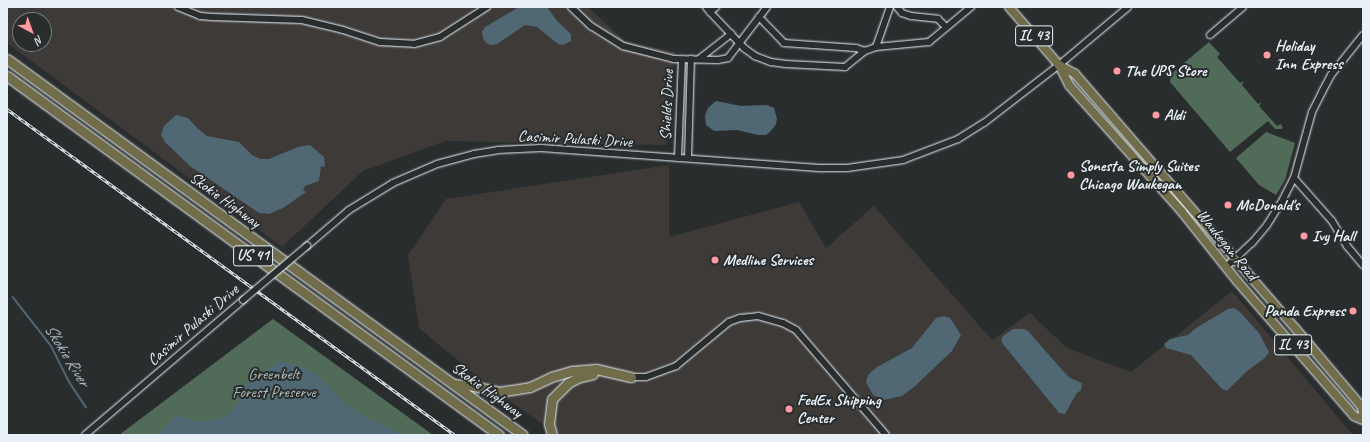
<!DOCTYPE html>
<html>
<head>
<meta charset="utf-8">
<style>
  body { margin:0 }
  #map { position:relative; width:1370px; height:442px; overflow:hidden; background:#2a2d2e; font-family:Caveat,sans-serif }
  div>[style] { position:absolute }
  .built>* { inset:0; background:#3d3a38 }
  .green>* { inset:0; background:#516b59 }
  .water>* { inset:0; background:#4f6874 }
  .stream>* { height:1.5px; margin:-0.75px; padding:0 0.75px; transform-origin:0.75px; border-radius:0.75px; background:#4f6874 }
  .roads { filter:drop-shadow(0 0 1px #e8f1f8) drop-shadow(0 0 1px #e8f1f8) }
  .minor>* { height:6px; margin:-3px; padding:0 3px; transform-origin:3px; border-radius:3px; background:#2a2d2e }
  .major>* { height:8px; margin:-4px; padding:0 4px; transform-origin:4px; border-radius:4px; background:#716d4b }
  .highway>* { height:9px; margin:-4.5px; padding:0 4.5px; transform-origin:4.5px; border-radius:4.5px; background:#716d4b }
  .rail>* { height:3px; margin-top:-1.5px; transform-origin:0; background:repeating-linear-gradient(90deg,#2a2d2e 0 4.5px,#e8f1f8 0 9px); box-sizing:border-box; border-block:1px solid #e8f1f8 }
  .bridges { filter:drop-shadow(0 0 1px #e8f1f8) drop-shadow(0 0 1px #e8f1f8) }
  .minor-bridge>* { height:6px; margin:-3px; padding:0 3px; transform-origin:3px; border-radius:3px; background:#2a2d2e }
  .dots>* { width:11px; height:11px; translate:-50% -50%; box-sizing:border-box; border:2px solid #2a2d2e; border-radius:50% }
  span { translate:-50% -50%; white-space:nowrap; text-align:center; line-height:1.15; -webkit-text-stroke:4px #2a2d2e; paint-order:stroke }
  .shield-label span { padding:1px 3px; background:#2a2d2e; border:1px solid; border-radius:3px; -webkit-text-stroke-width:0 }
  .shield-label { font-size:15px; color:#e8f1f8; font-weight:700 }
  .poi-label { font-size:16px; color:#e8f1f8; font-weight:700 }
  .left { translate:0 -50%; text-align:left }
  .right { translate:-100% -50%; text-align:right }
  .street-label { font-size:16px; color:#e8f1f8 }
  .park-label { font-size:16px; color:#acbbb8 }
  .water-label { font-size:17px; color:#abbac3; font-style:italic }
  .frame { position:absolute; inset:0; border:8px solid #e8f1f8; pointer-events:none }
  .north { position:absolute; left:12px; top:12px; width:40px; height:40px; box-sizing:border-box; background:#2a2d2e; border:1px solid #767b7f; border-radius:50%; rotate:139deg; font-size:11px; font-weight:700; line-height:16px; text-align:center; color:#e8f1f8 }
  .north::after { content:''; display:block; margin:auto; width:14px; height:18px; background:#ff9aa2; clip-path:polygon(50% 0,100% 100%,50% 72%,0 100%) }
</style>
</head>
<body>
<div id="map">
  <div class="built">
    <i style="clip-path:polygon(evenodd,7px 7px,588px 7px,625px 41px,675px 52px,666px 145px,445px 141px,363px 171px,282px 247px,7px 43px,7px 7px,20px 20px,44px 20px,44px 44px,20px 44px,20px 20px)"></i>
    <i style="clip-path:polygon(669px 165px,669px 237px,799px 202px,826px 248px,874px 206px,992px 340px,1030px 313px,1067px 348px,1131px 372px,1232px 291px,1353px 435px,559px 435px,496px 392px,419px 328px,408px 255px,446px 199px)"></i>
  </div>
  <div class="green">
    <i style="clip-path:polygon(1209px 42px,1220px 54px,1217px 57px,1240px 83px,1244px 81px,1242px 85px,1258px 104px,1262px 102px,1259px 106px,1277px 126px,1281px 124px,1283px 128px,1281px 129px,1275px 129px,1268px 121px,1230px 152px,1170px 82px,1171px 74px)"></i>
    <i style="clip-path:polygon(1266px 132px,1295px 143px,1285px 180px,1276px 195px,1259px 185px,1236px 158px)"></i>
    <i style="clip-path:polygon(273px 319px,433px 435px,119px 435px)"></i>
  </div>
  <div class="water">
    <i style="clip-path:polygon(519px 7px,547px 7px,557px 21px,571px 34px,571px 41px,563px 45px,558px 44px,537px 27px,525px 25px,497px 44px,490px 45px,486px 43px,483px 38px,482px 32px,485px 27px)"></i>
    <i style="clip-path:polygon(716px 101px,741px 106px,767px 105px,774px 108px,777px 119px,776px 124px,771px 131px,766px 135px,758px 135px,737px 130px,714px 131px,706px 125px,705px 115px,708px 108px)"></i>
    <i style="clip-path:polygon(176px 115px,188px 118px,198px 129px,207px 136px,239px 142px,252px 155px,260px 159px,269px 159px,298px 147px,310px 145px,324px 157px,325px 167px,321px 166px,319px 181px,305px 186px,303px 190px,306px 192px,283px 208px,269px 214px,259px 213px,190px 166px,165px 142px,161px 135px,164px 126px)"></i>
    <i style="clip-path:polygon(1234px 308px,1239px 311px,1259px 333px,1269px 352px,1265px 358px,1247px 371px,1227px 391px,1222px 389px,1191px 355px,1166px 348px,1164px 344px,1170px 339px,1188px 335px,1196px 328px,1228px 309px)"></i>
    <i style="clip-path:polygon(944px 316px,950px 318px,961px 335px,952px 351px,915px 386px,902px 396px,884px 400px,873px 395px,866px 382px,868px 375px,877px 367px,912px 348px,936px 318px)"></i>
    <i style="clip-path:polygon(1013px 329px,1024px 329px,1028px 331px,1064px 372px,1070px 378px,1082px 383px,1081px 390px,1076px 394px,1065px 414px,1059px 413px,1003px 344px,1001px 339px,1004px 335px)"></i>
    <i style="clip-path:polygon(280px 361px,300px 366px,319px 377px,345px 404px,369px 419px,403px 435px,158px 435px,176px 415px,199px 422px,225px 418px,239px 402px,239px 393px,252px 379px)"></i>
  </div>
  <div class="stream">
    <i style="left:13px;top:297px;width:63px;rotate:52deg"></i>
    <i style="left:52px;top:347px;width:40px;rotate:63.4deg"></i>
    <i style="left:70px;top:383px;width:29px;rotate:56deg"></i>
  </div>
  <div class="roads">
    <div class="minor">
      <i style="left:178px;top:7px;width:24px;rotate:22deg"></i>
      <i style="left:200px;top:16px;width:12px;rotate:5deg"></i>
      <i style="left:212px;top:17px;width:90px;rotate:1.9deg"></i>
      <i style="left:302px;top:20px;width:42px;rotate:13.7deg"></i>
      <i style="left:343px;top:30px;width:39px;rotate:18deg"></i>
      <i style="left:380px;top:42px;width:34px;rotate:3deg"></i>
      <i style="left:414px;top:44px;width:27px;rotate:-15deg"></i>
      <i style="left:440px;top:37px;width:56px;rotate:-32.6deg"></i>
      <i style="left:571px;top:7px;width:28px;rotate:44deg"></i>
      <i style="left:591px;top:26px;width:38px;rotate:32deg"></i>
      <i style="left:623px;top:46px;width:53px;rotate:14.3deg"></i>
      <i style="left:674px;top:59px;width:44px;rotate:1.3deg"></i>
      <i style="left:718px;top:60px;width:10px;rotate:-11deg"></i>
      <i style="left:728px;top:58px;width:64px;rotate:-52.6deg"></i>
      <i style="left:706px;top:7px;width:6px;rotate:51deg"></i>
      <i style="left:710px;top:12px;width:8px;rotate:-40deg"></i>
      <i style="left:897px;top:7px;width:8px;rotate:50deg"></i>
      <i style="left:902px;top:13px;width:9px;rotate:18deg"></i>
      <i style="left:911px;top:16px;width:27px;rotate:6deg"></i>
      <i style="left:938px;top:19px;width:11px;rotate:45deg"></i>
      <i style="left:710px;top:12px;width:50px;rotate:46.6deg"></i>
      <i style="left:744px;top:48px;width:14px;rotate:36deg"></i>
      <i style="left:755px;top:56px;width:17px;rotate:21deg"></i>
      <i style="left:771px;top:62px;width:15px;rotate:8deg"></i>
      <i style="left:786px;top:64px;width:59px;rotate:2.9deg"></i>
      <i style="left:845px;top:67px;width:26px;rotate:-39deg"></i>
      <i style="left:865px;top:51px;width:12px;rotate:-20deg"></i>
      <i style="left:876px;top:47px;width:53px;rotate:-5.4deg"></i>
      <i style="left:929px;top:42px;width:55px;rotate:-39.8deg"></i>
      <i style="left:759px;top:17px;width:36px;rotate:46deg"></i>
      <i style="left:784px;top:43px;width:72px;rotate:4deg"></i>
      <i style="left:856px;top:48px;width:9px;rotate:18deg"></i>
      <i style="left:1210px;top:35px;width:43px;rotate:-40.3deg"></i>
      <i style="left:876px;top:47px;width:42px;rotate:-70.7deg"></i>
      <i style="left:699px;top:59px;width:41px;rotate:-38deg"></i>
      <i style="left:678px;top:158px;width:98px;rotate:-87.7deg"></i>
      <i style="left:688px;top:158px;width:99px;rotate:-88.3deg"></i>
      <i style="left:1294px;top:178px;width:57px;rotate:48.5deg"></i>
      <i style="left:1332px;top:221px;width:29px;rotate:59deg"></i>
      <i style="left:1347px;top:246px;width:25px;rotate:50deg"></i>
      <i style="left:307px;top:246px;width:55px;rotate:-40.6deg"></i>
      <i style="left:349px;top:210px;width:52px;rotate:-31.5deg"></i>
      <i style="left:393px;top:183px;width:48px;rotate:-23.4deg"></i>
      <i style="left:437px;top:164px;width:38px;rotate:-15deg"></i>
      <i style="left:474px;top:154px;width:24px;rotate:-9deg"></i>
      <i style="left:498px;top:150px;width:43px;rotate:-2.7deg"></i>
      <i style="left:541px;top:148px;width:282px;rotate:4.1deg"></i>
      <i style="left:822px;top:168px;width:25px"></i>
      <i style="left:847px;top:168px;width:57px;rotate:-8.1deg"></i>
      <i style="left:903px;top:160px;width:59px;rotate:-20.9deg"></i>
      <i style="left:958px;top:139px;width:31px;rotate:-32deg"></i>
      <i style="left:984px;top:123px;width:95px;rotate:-37.7deg"></i>
      <i style="left:1059px;top:65px;width:90px;rotate:-40deg"></i>
      <i style="left:1227px;top:266px;width:34px;rotate:-43deg"></i>
      <i style="left:1252px;top:243px;width:23px;rotate:-50deg"></i>
      <i style="left:1267px;top:225px;width:26px;rotate:-58deg"></i>
      <i style="left:1281px;top:203px;width:28px;rotate:-63deg"></i>
      <i style="left:1294px;top:178px;width:68px;rotate:-74.7deg"></i>
      <i style="left:1312px;top:112px;width:22px;rotate:-63deg"></i>
      <i style="left:1322px;top:92px;width:19px;rotate:-62deg"></i>
      <i style="left:1331px;top:75px;width:51px;rotate:-51.3deg"></i>
      <i style="left:631px;top:377px;width:15px"></i>
      <i style="left:646px;top:377px;width:32px;rotate:-20deg"></i>
      <i style="left:676px;top:366px;width:69px;rotate:-39.7deg"></i>
      <i style="left:729px;top:322px;width:12px;rotate:-20deg"></i>
      <i style="left:740px;top:318px;width:18px;rotate:-6deg"></i>
      <i style="left:758px;top:316px;width:26px;rotate:16deg"></i>
      <i style="left:783px;top:323px;width:15px;rotate:28deg"></i>
      <i style="left:796px;top:330px;width:138px;rotate:49.4deg"></i>
      <i style="left:85px;top:435px;width:208px;rotate:-40.5deg"></i>
    </div>
    <div class="major">
      <i style="left:1009px;top:7px;width:77px;rotate:49.2deg"></i>
      <i style="left:1059px;top:65px;width:22px;rotate:63deg"></i>
      <i style="left:1069px;top:85px;width:170px;rotate:48.3deg"></i>
      <i style="left:1182px;top:212px;width:88px;rotate:51.4deg"></i>
      <i style="left:1237px;top:281px;width:169px;rotate:49.1deg"></i>
      <i style="left:1348px;top:409px;width:9px;rotate:49deg"></i>
      <i style="left:1354px;top:416px;width:10px;rotate:24deg"></i>
      <i style="left:1059px;top:65px;width:18px;rotate:29deg"></i>
      <i style="left:1075px;top:74px;width:337px;rotate:49.1deg"></i>
      <i style="left:1296px;top:329px;width:102px;rotate:49.8deg"></i>
      <i style="left:1362px;top:407px;width:7px;rotate:82deg"></i>
    </div>
    <div class="highway">
      <i style="left:7px;top:59px;width:638px;rotate:36.08deg"></i>
      <i style="left:7px;top:76px;width:609px;rotate:36.12deg"></i>
      <i style="left:453px;top:384px;width:16px;rotate:4deg"></i>
      <i style="left:469px;top:385px;width:31px;rotate:13deg"></i>
      <i style="left:499px;top:392px;width:31px;rotate:-9deg"></i>
      <i style="left:530px;top:387px;width:23px;rotate:-25deg"></i>
      <i style="left:551px;top:377px;width:22px;rotate:-16deg"></i>
      <i style="left:572px;top:371px;width:24px;rotate:-5deg"></i>
      <i style="left:596px;top:369px;width:36px;rotate:13deg"></i>
      <i style="left:552px;top:435px;width:11px;rotate:-105deg"></i>
      <i style="left:549px;top:424px;width:25px;rotate:-83deg"></i>
      <i style="left:552px;top:399px;width:23px;rotate:-45deg"></i>
      <i style="left:568px;top:383px;width:13px;rotate:-27deg"></i>
      <i style="left:580px;top:377px;width:13px;rotate:-13deg"></i>
    </div>
  </div>
  <div class="rail">
    <i style="left:7px;top:109px;width:554px;rotate:36.04deg"></i>
  </div>
  <div class="bridges">
    <div class="minor-bridge">
      <i style="left:243px;top:300px;width:84px;rotate:-40.2deg"></i>
    </div>
  </div>
  <div class="dots">
    <i style="left:1267px;top:55px;background:#ff9aa2"></i>
    <i style="left:1117px;top:71px;background:#ff9aa2"></i>
    <i style="left:1156px;top:115px;background:#ff9aa2"></i>
    <i style="left:1071px;top:175px;background:#ff9aa2"></i>
    <i style="left:1228px;top:205px;background:#ff9aa2"></i>
    <i style="left:1304px;top:236px;background:#ff9aa2"></i>
    <i style="left:715px;top:260px;background:#ff9aa2"></i>
    <i style="left:1353px;top:311px;background:#ff9aa2"></i>
    <i style="left:789px;top:409px;background:#ff9aa2"></i>
  </div>
  <div class="shield-label">
    <span style="left:1034px;top:36px">IL 43</span>
    <span style="left:253px;top:256px">US 41</span>
    <span style="left:1293px;top:345px">IL 43</span>
  </div>
  <div class="poi-label">
    <span class="left" style="left:1275px;top:55px">Holiday<br>Inn Express</span>
    <span class="left" style="left:1125px;top:71px">The UPS Store</span>
    <span class="left" style="left:1164px;top:115px">Aldi</span>
    <span class="left" style="left:1079px;top:175px">Sonesta Simply Suites<br>Chicago Waukegan</span>
    <span class="left" style="left:1236px;top:205px">McDonald's</span>
    <span class="left" style="left:1312px;top:236px">Ivy Hall</span>
    <span class="left" style="left:723px;top:260px">Medline Services</span>
    <span class="right" style="left:1345px;top:311px">Panda Express</span>
    <span class="left" style="left:797px;top:409px">FedEx Shipping<br>Center</span>
  </div>
  <div class="street-label">
    <span style="left:667px;top:105px;rotate:-88deg">Shields Drive</span>
    <span style="left:575px;top:139px;rotate:3deg">Casimir Pulaski Drive</span>
    <span style="left:225px;top:200px;rotate:36deg">Skokie Highway</span>
    <span style="left:1227px;top:245px;rotate:51deg">Waukegan Road</span>
    <span style="left:193px;top:325px;rotate:-41deg">Casimir Pulaski Drive</span>
    <span style="left:487px;top:390px;rotate:36deg">Skokie Highway</span>
  </div>
  <div class="park-label">
    <span style="left:274px;top:383px">Greenbelt<br>Forest Preserve</span>
  </div>
  <div class="water-label">
    <span style="left:67px;top:355px;rotate:58deg">Skokie River</span>
  </div>
  <div class="frame"></div>
  <div class="north">N</div>
</div>
</body>
</html>
